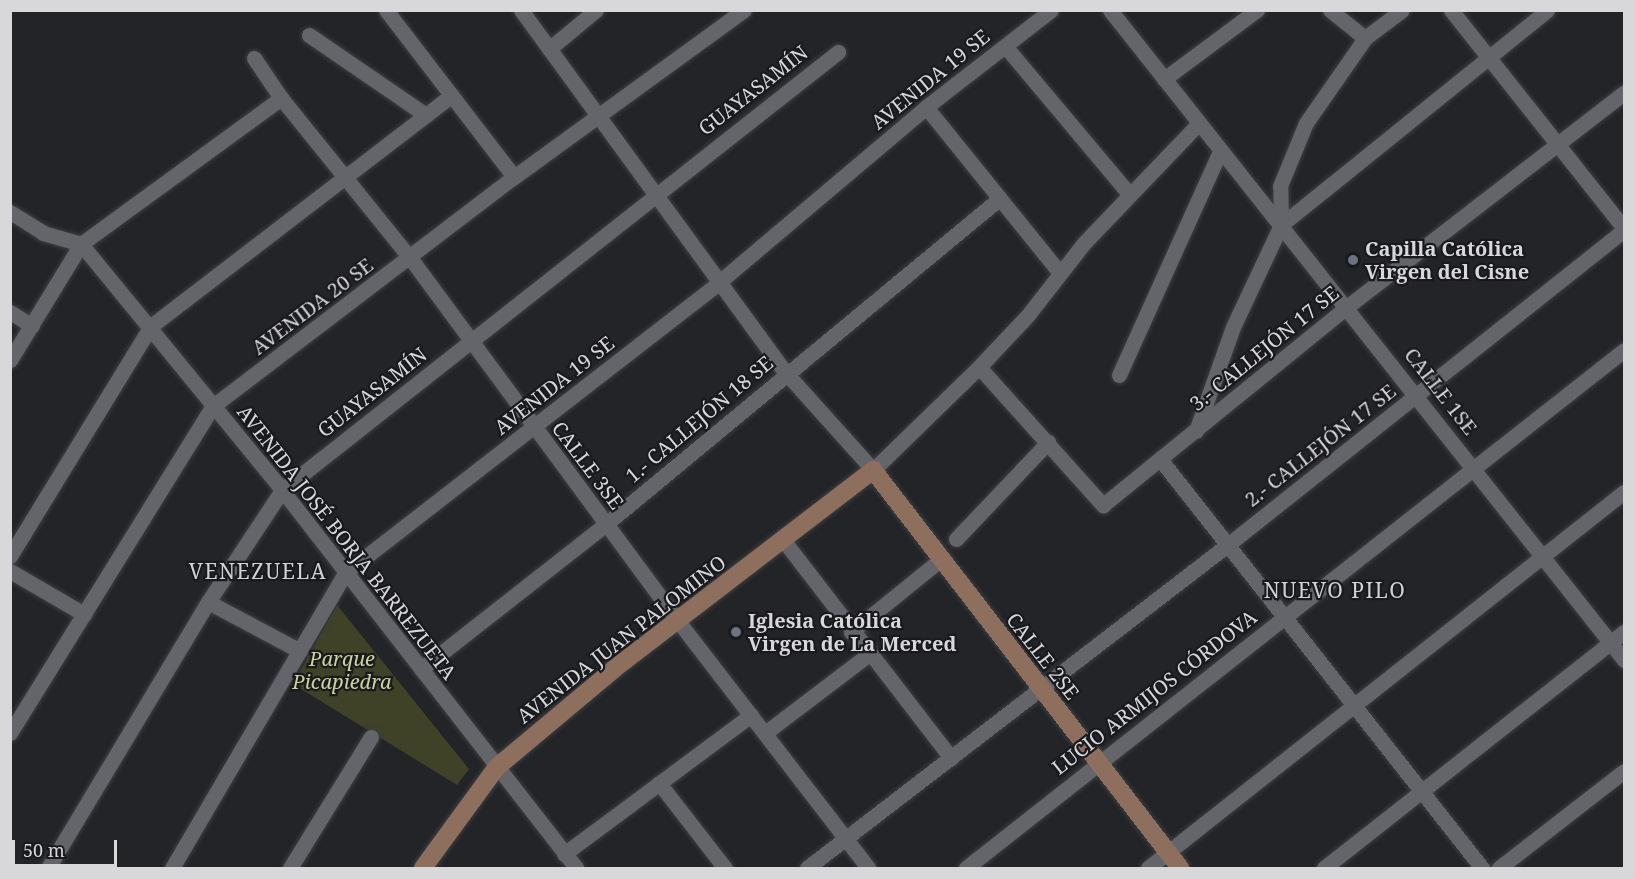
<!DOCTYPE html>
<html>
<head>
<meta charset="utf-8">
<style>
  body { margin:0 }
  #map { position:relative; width:1635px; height:879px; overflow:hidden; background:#232428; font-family:"Noto Serif",serif }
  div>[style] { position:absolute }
  .green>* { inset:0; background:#3f4227 }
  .roads { filter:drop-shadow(0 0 2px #3d3e41) drop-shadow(0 0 2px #3d3e41) }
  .street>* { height:15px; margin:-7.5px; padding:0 7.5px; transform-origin:7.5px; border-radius:7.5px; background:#63656a }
  .secondary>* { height:18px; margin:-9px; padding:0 9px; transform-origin:9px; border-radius:9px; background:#8e6e5c }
  .dots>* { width:16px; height:16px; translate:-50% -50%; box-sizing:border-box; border:3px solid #191a1e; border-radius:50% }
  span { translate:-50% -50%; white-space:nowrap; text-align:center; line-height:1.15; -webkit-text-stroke:4.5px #191a1e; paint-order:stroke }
  .street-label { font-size:20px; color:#d8d8db }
  .poi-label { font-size:20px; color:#d8d8db; font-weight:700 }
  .left { translate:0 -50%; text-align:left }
  .park-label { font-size:20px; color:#ced39c; font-style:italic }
  .neighbourhood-label { font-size:21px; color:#d0d1d7; letter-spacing:1.5px }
  .frame { position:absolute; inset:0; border:12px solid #d8d8db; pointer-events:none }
  .scale { position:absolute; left:12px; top:840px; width:105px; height:27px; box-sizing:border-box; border:3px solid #d8d8db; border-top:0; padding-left:8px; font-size:18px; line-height:21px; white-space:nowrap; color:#d8d8db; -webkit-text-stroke:4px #191a1e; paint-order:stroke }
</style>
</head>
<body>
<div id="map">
  <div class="green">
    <i style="clip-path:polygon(337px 605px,469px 769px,457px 785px,293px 684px)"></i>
  </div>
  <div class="roads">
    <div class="street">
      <i style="left:386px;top:10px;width:210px;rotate:52.5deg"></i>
      <i style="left:521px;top:10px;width:449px;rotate:53.9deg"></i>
      <i style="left:786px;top:373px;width:130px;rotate:48.1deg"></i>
      <i style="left:873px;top:470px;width:148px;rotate:-44.2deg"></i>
      <i style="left:979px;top:367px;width:71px;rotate:-46.7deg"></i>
      <i style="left:1028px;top:315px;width:91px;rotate:-52.1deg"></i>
      <i style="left:1084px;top:243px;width:165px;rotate:-46.2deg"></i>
      <i style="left:1110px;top:10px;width:829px;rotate:51.66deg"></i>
      <i style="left:1330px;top:10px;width:45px;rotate:38.7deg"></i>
      <i style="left:1451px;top:10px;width:278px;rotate:51.6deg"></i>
      <i style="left:309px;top:35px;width:142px;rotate:34.4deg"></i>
      <i style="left:1005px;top:46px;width:194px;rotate:50deg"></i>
      <i style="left:549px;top:49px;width:61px;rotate:-39.7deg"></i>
      <i style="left:254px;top:58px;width:48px;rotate:56deg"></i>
      <i style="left:281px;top:98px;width:207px;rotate:51.1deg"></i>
      <i style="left:411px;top:259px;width:450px;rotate:53.6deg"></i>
      <i style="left:678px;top:621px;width:312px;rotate:52.4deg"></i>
      <i style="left:1164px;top:79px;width:116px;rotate:-36.6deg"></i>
      <i style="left:926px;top:107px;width:213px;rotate:51.1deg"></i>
      <i style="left:10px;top:212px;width:39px;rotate:32deg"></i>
      <i style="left:43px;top:233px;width:40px;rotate:16deg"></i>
      <i style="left:1281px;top:225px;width:342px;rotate:-38.9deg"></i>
      <i style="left:81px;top:244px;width:318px;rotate:50.7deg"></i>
      <i style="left:282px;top:490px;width:479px;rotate:52.1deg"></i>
      <i style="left:10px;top:312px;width:26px;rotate:32deg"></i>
      <i style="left:10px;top:360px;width:136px;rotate:-58.5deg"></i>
      <i style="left:81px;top:244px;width:248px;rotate:-36.1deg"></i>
      <i style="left:979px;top:367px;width:186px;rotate:48.1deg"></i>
      <i style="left:1103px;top:505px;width:316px;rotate:-39.1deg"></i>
      <i style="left:1348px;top:306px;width:349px;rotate:-37.7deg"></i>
      <i style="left:1119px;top:375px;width:246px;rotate:-65.7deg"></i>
      <i style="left:1196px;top:431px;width:110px;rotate:-70.4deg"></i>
      <i style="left:1233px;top:327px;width:113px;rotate:-64.8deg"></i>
      <i style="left:1281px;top:225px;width:39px;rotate:-91deg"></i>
      <i style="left:1280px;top:186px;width:68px;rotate:-67.6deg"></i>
      <i style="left:1306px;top:123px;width:103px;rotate:-55.2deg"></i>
      <i style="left:1365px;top:38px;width:46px;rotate:-37.1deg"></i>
      <i style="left:1160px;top:459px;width:521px;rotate:51.79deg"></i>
      <i style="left:956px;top:539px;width:134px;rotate:-46.5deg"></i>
      <i style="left:784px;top:541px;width:274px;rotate:52.4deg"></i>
      <i style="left:10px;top:556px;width:270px;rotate:-58.5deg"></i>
      <i style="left:151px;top:326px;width:379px;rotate:-37.5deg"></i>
      <i style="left:10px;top:571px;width:86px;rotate:30.2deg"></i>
      <i style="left:208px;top:602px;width:104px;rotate:28deg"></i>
      <i style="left:851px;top:632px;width:116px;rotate:-39deg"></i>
      <i style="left:421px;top:669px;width:235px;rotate:-38.1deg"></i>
      <i style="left:606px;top:524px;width:511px;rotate:-39.6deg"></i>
      <i style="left:10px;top:733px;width:385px;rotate:-58.2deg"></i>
      <i style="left:213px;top:406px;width:378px;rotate:-37.3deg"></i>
      <i style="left:514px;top:177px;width:284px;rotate:-36deg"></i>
      <i style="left:765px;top:733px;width:131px;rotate:-37.2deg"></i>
      <i style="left:659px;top:783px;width:108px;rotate:52.2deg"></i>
      <i style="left:564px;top:854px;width:233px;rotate:-36.6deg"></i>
      <i style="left:48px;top:868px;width:310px;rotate:-59deg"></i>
      <i style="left:208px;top:602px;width:134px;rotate:-56.5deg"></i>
      <i style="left:282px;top:490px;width:708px;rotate:-38.23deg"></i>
      <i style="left:172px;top:868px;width:343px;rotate:-59.6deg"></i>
      <i style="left:346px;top:572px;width:471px;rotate:-37.8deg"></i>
      <i style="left:718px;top:283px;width:272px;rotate:-40.2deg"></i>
      <i style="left:926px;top:107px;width:158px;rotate:-37.8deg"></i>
      <i style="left:290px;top:868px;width:154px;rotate:-58.3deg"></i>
      <i style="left:807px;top:868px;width:533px;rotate:-37.54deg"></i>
      <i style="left:1230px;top:543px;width:503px;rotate:-38.46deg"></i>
      <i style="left:966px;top:868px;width:837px;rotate:-38.21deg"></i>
      <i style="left:1148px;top:868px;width:607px;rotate:-38.31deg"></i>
      <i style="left:1324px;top:868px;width:382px;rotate:-38.2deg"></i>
      <i style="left:1499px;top:868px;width:158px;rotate:-37.8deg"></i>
    </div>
    <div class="secondary">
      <i style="left:423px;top:868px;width:125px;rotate:-53.8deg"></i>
      <i style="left:497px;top:767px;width:153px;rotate:-39.9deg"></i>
      <i style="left:614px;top:669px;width:327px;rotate:-37.5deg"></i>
      <i style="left:873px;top:470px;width:503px;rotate:52.35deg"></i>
    </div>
  </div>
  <div class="dots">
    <i style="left:1353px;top:260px;background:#6b7280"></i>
    <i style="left:736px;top:632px;background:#6b7280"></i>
  </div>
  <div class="street-label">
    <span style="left:930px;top:79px;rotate:-39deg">AVENIDA 19 SE</span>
    <span style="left:753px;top:90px;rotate:-38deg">GUAYASAMÍN</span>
    <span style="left:312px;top:306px;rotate:-37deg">AVENIDA 20 SE</span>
    <span style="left:1264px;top:348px;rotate:-39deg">3.- CALLEJÓN 17 SE</span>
    <span style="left:554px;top:385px;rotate:-38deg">AVENIDA 19 SE</span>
    <span style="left:1441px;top:391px;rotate:52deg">CALLE 1SE</span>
    <span style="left:372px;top:392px;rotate:-38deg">GUAYASAMÍN</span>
    <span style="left:699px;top:419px;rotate:-40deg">1.- CALLEJÓN 18 SE</span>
    <span style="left:1320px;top:445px;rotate:-38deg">2.- CALLEJÓN 17 SE</span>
    <span style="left:588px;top:465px;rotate:53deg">CALLE 3SE</span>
    <span style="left:347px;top:542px;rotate:52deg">AVENIDA JOSÉ BORJA BARREZUETA</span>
    <span style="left:621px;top:639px;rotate:-38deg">AVENIDA JUAN PALOMINO</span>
    <span style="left:1043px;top:656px;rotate:52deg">CALLE 2SE</span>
    <span style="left:1154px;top:692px;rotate:-38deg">LUCIO ARMIJOS CÓRDOVA</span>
  </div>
  <div class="poi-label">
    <span class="left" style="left:1365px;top:260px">Capilla Católica<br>Virgen del Cisne</span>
    <span class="left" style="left:748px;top:632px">Iglesia Católica<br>Virgen de La Merced</span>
  </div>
  <div class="park-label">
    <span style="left:342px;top:670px">Parque<br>Picapiedra</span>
  </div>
  <div class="neighbourhood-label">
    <span style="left:258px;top:571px">VENEZUELA</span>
    <span style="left:1335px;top:590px">NUEVO PILO</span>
  </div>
  <div class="frame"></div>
  <div class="scale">50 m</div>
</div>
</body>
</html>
